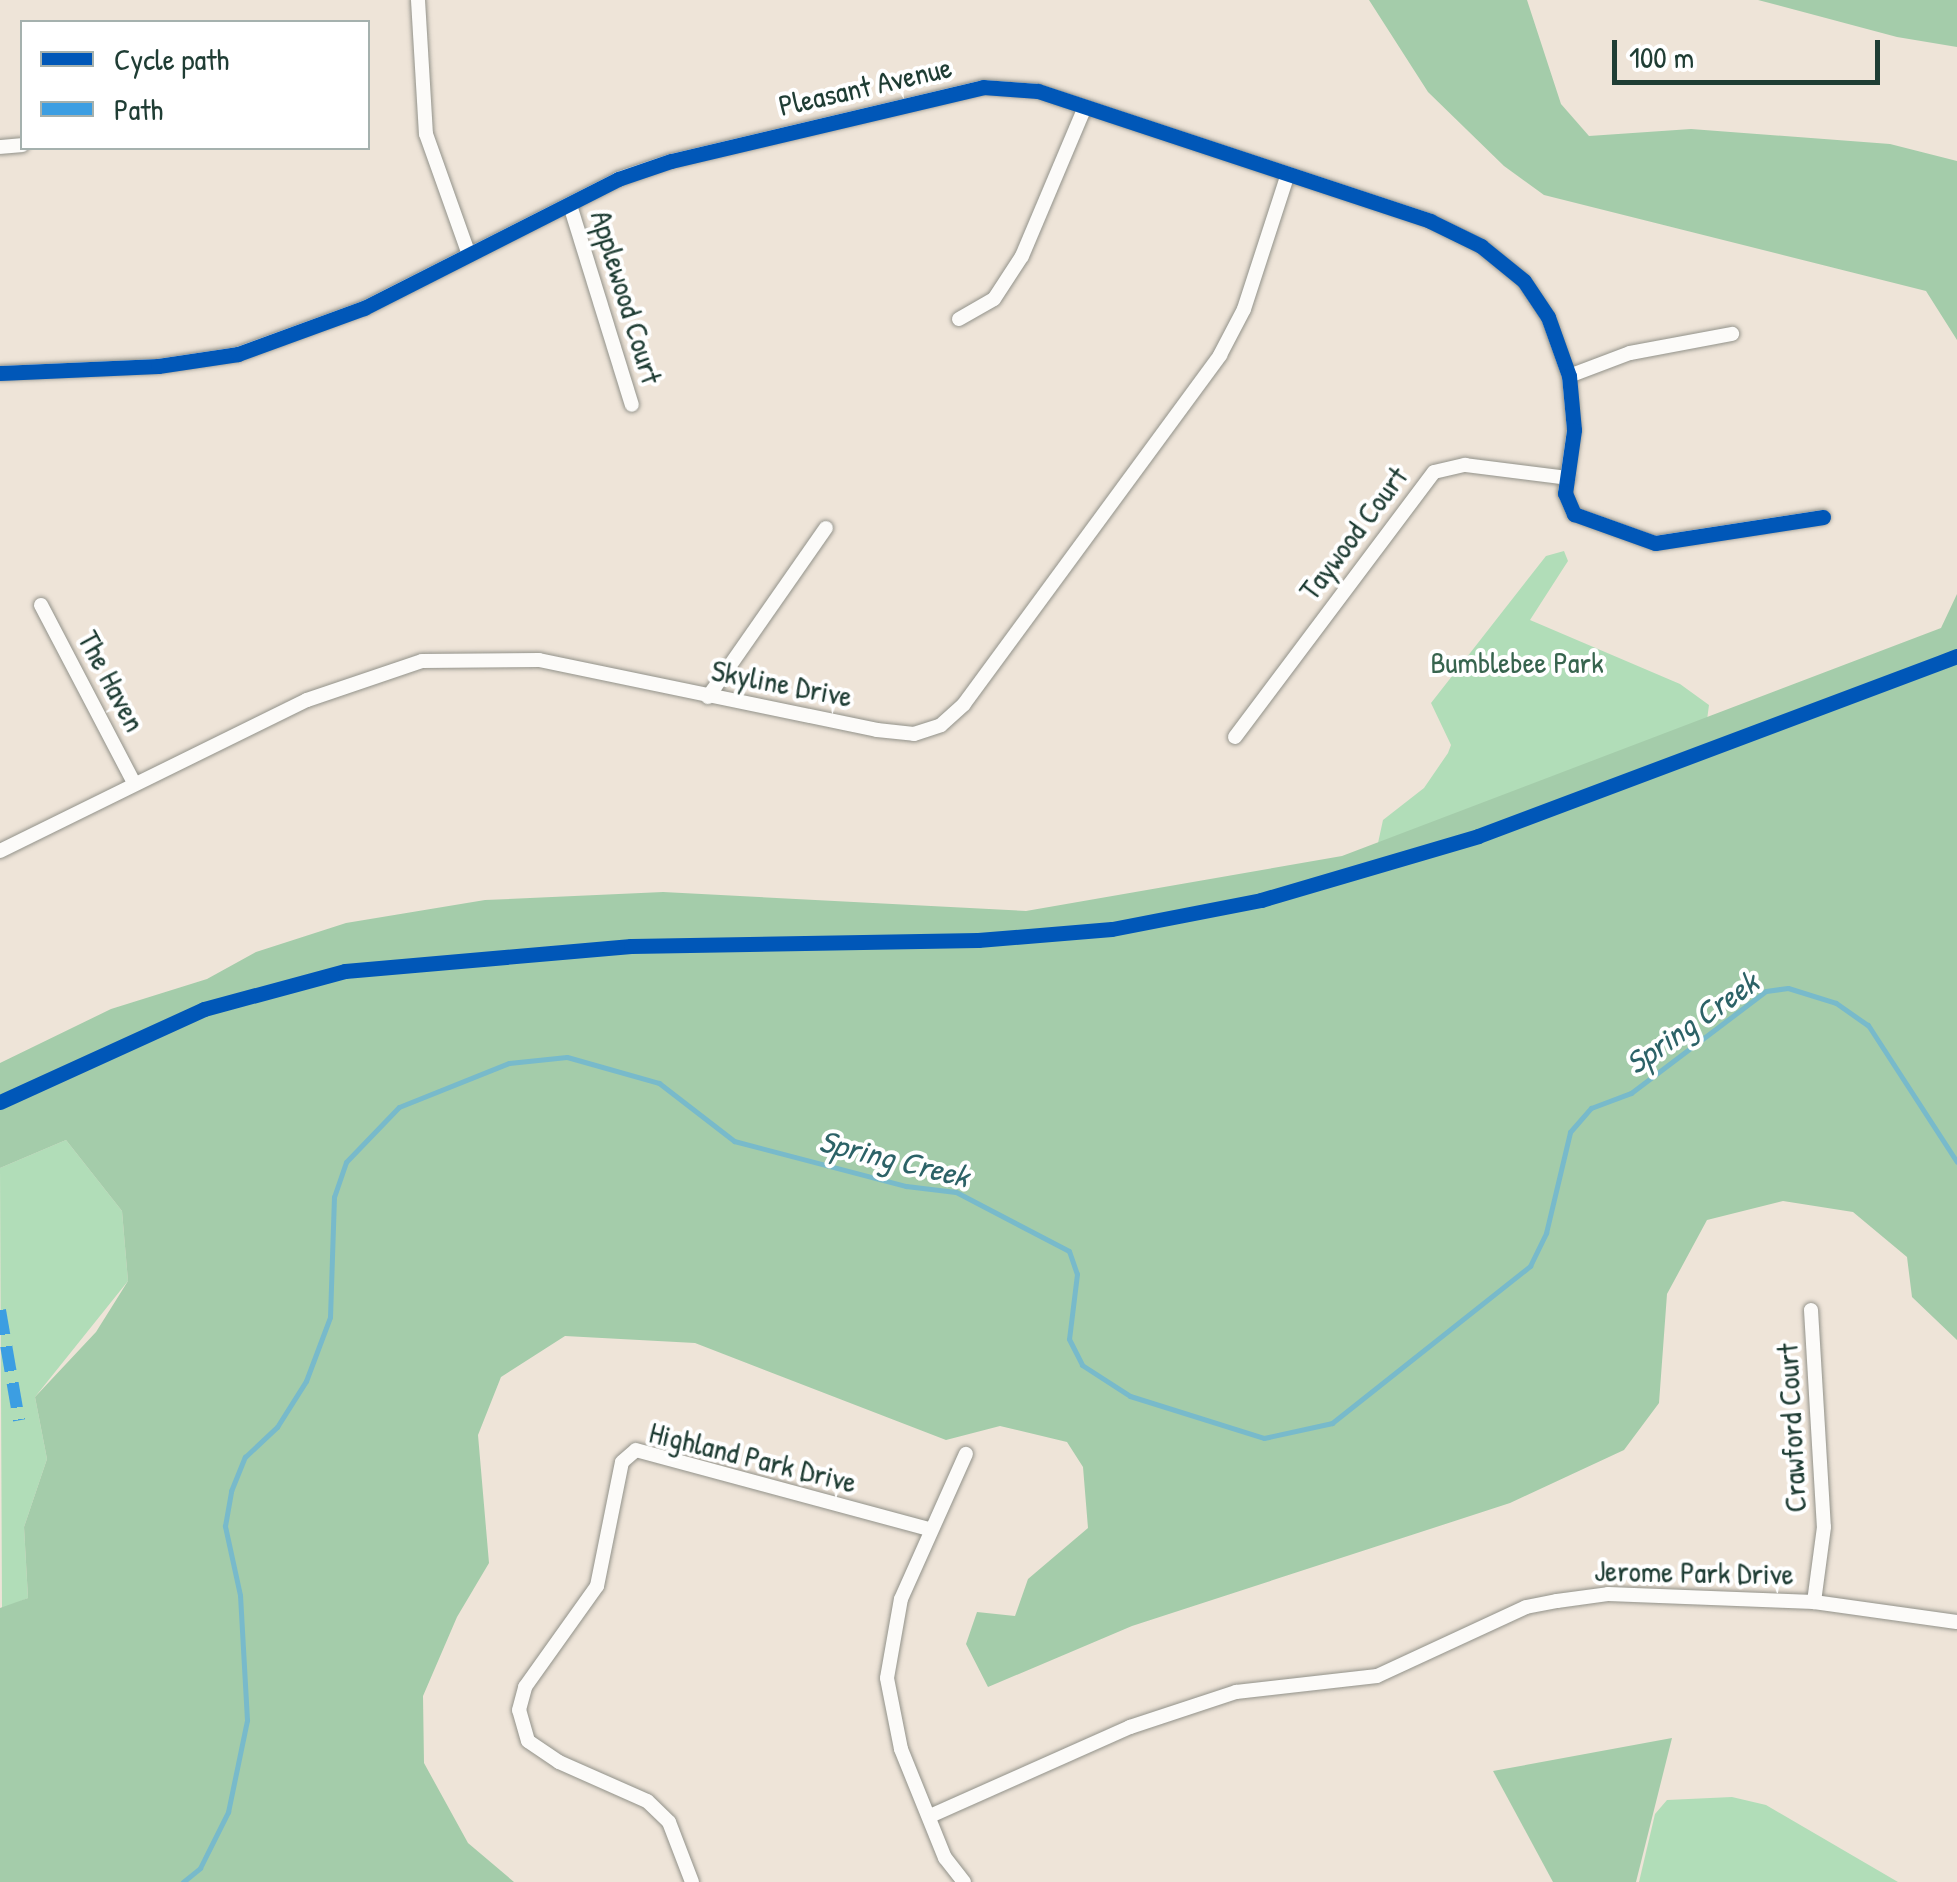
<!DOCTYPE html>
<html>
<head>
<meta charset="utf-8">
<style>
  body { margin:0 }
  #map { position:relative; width:1957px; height:1882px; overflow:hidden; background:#eee4d8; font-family:"Patrick Hand",sans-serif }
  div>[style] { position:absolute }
  .green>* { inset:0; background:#b1ddb8 }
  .forest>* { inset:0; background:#a4ccaa }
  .stream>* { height:5px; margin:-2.5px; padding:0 2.5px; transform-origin:2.5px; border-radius:2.5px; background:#78bacb }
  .roads { filter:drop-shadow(0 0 2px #92928a) drop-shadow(0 0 2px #92928a) }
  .minor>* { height:14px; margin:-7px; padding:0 7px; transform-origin:7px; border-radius:7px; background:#fcfbf9 }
  .quiet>* { height:12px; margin-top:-6px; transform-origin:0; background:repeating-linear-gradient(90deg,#3c9ee2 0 25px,transparent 0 37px) }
  .cycleway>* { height:15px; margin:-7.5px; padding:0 7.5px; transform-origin:7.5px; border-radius:7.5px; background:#0057b8 }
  span { translate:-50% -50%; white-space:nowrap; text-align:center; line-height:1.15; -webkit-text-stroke:8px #fff; paint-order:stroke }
  .street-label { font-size:30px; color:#1f3d34 }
  .park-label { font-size:30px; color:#37644e }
  .water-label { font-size:32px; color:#2c6267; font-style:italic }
  .legend { position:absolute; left:20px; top:20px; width:350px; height:130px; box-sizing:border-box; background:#fff; border:2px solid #a5b1ae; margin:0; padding:12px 18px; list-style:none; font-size:30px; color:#1f3d34 }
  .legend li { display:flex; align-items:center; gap:20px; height:50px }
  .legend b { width:50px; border:2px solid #a5b1ae }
  .scale { position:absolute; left:1612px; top:40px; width:268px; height:45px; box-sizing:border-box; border:5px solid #1f3d34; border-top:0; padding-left:12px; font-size:30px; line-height:35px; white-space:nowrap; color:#1f3d34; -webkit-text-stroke:8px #fff; paint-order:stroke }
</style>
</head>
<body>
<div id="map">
  <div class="green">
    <i style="clip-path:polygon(1564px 551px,1568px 561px,1530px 620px,1680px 684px,1709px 705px,1707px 720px,1378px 843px,1383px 820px,1424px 788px,1448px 753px,1451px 745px,1431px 703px,1546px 556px)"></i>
    <i style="clip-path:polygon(66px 1140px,122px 1211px,128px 1281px,35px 1397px,47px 1459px,24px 1527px,28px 1598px,2px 1609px,0 1168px)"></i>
    <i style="clip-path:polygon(1732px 1797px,1766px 1805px,1898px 1882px,1639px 1882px,1655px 1814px,1667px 1800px)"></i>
  </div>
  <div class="forest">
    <i style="clip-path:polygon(1369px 0,1527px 0,1561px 104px,1589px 136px,1691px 129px,1890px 144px,1957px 161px,1957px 340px,1926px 291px,1544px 195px,1504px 166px,1428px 92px)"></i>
    <i style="clip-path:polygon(1758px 0,1957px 0,1957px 47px,1897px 37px)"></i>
    <i style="clip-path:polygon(1957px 594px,1957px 1340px,1912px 1297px,1907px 1257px,1853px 1212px,1783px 1201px,1707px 1220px,1667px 1294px,1659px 1403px,1624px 1450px,1510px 1503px,1132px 1626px,988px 1687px,966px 1644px,977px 1612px,1015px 1616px,1028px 1579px,1088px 1528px,1083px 1467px,1067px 1442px,1000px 1426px,946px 1440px,695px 1343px,565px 1336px,501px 1377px,478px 1435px,489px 1563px,457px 1617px,423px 1696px,424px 1763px,468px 1843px,514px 1882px,0 1882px,0 1608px,28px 1598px,24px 1527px,47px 1459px,35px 1397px,96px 1332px,128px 1281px,122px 1211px,66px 1140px,0 1168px,0 1063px,111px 1009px,207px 979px,256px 952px,346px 923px,485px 900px,663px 892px,1026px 911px,1342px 856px,1941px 628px)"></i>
    <i style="clip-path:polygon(1672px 1738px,1636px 1882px,1553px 1882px,1493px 1771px)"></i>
  </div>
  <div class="stream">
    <i style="left:183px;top:1882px;width:22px;rotate:-39deg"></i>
    <i style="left:200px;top:1868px;width:63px;rotate:-63.4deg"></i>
    <i style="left:228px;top:1812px;width:94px;rotate:-78.3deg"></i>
    <i style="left:247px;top:1720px;width:125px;rotate:-93.2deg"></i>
    <i style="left:240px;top:1595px;width:71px;rotate:-102.3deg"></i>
    <i style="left:225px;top:1526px;width:36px;rotate:-80deg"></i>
    <i style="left:231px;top:1491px;width:37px;rotate:-68deg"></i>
    <i style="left:245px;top:1457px;width:44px;rotate:-43.2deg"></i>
    <i style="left:277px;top:1427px;width:54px;rotate:-57.8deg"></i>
    <i style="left:306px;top:1381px;width:68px;rotate:-69.4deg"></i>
    <i style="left:330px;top:1317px;width:120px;rotate:-88.1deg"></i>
    <i style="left:334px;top:1197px;width:37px;rotate:-71deg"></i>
    <i style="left:346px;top:1162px;width:76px;rotate:-46.1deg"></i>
    <i style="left:399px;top:1107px;width:118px;rotate:-21.8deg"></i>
    <i style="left:509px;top:1063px;width:58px;rotate:-5.9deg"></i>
    <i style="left:567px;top:1057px;width:96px;rotate:15.8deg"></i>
    <i style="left:659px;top:1083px;width:95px;rotate:37.7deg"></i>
    <i style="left:734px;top:1141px;width:178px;rotate:14.7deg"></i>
    <i style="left:906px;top:1186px;width:50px;rotate:6.8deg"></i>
    <i style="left:956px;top:1192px;width:127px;rotate:27.6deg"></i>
    <i style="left:1069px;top:1251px;width:24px;rotate:71deg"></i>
    <i style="left:1077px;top:1274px;width:65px;rotate:97deg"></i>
    <i style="left:1069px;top:1339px;width:29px;rotate:63deg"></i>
    <i style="left:1082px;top:1365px;width:57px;rotate:32.9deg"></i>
    <i style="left:1130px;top:1396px;width:140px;rotate:17.4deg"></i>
    <i style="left:1264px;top:1438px;width:70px;rotate:-12.4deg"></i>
    <i style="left:1332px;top:1423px;width:253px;rotate:-38.4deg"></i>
    <i style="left:1530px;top:1266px;width:37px;rotate:-64deg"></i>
    <i style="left:1546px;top:1233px;width:104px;rotate:-76.6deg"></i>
    <i style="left:1570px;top:1132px;width:32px;rotate:-49deg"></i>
    <i style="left:1591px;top:1108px;width:43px;rotate:-20.6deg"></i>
    <i style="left:1631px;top:1093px;width:169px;rotate:-37.1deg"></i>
    <i style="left:1766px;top:991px;width:22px;rotate:-8deg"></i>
    <i style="left:1788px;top:988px;width:50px;rotate:17.4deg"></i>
    <i style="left:1836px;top:1003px;width:39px;rotate:35deg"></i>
    <i style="left:1868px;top:1025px;width:163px;rotate:57deg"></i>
  </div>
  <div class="roads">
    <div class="minor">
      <i style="left:418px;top:0;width:134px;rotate:86.6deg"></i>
      <i style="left:426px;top:134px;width:125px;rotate:70.4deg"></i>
      <i style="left:0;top:147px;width:22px;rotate:-5deg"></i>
      <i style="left:570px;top:205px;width:209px;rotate:72.8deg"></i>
      <i style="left:959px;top:319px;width:40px;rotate:-29.7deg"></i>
      <i style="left:994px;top:299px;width:51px;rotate:-56.9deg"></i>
      <i style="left:1022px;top:256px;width:160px;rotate:-67.1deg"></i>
      <i style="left:0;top:373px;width:158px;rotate:-2.5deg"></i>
      <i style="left:158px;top:366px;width:81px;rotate:-8.5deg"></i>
      <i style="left:238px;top:354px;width:134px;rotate:-20.1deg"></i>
      <i style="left:364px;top:308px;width:285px;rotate:-26.9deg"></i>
      <i style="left:618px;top:179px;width:56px;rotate:-18.8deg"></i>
      <i style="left:671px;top:161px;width:321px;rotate:-13.3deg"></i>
      <i style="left:983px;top:87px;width:55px;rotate:4.2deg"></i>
      <i style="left:1038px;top:91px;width:413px;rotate:18.3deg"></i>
      <i style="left:1430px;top:221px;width:57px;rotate:26.1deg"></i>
      <i style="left:1481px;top:246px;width:55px;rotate:39.1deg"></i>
      <i style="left:1524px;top:281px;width:43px;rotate:56.3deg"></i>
      <i style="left:1548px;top:317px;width:63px;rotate:70.4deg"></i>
      <i style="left:1569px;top:376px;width:54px;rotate:84.7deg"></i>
      <i style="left:1574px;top:430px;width:64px;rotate:98.1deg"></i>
      <i style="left:1565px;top:493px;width:23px;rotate:67deg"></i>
      <i style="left:1574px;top:514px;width:86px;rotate:19.7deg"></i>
      <i style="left:1655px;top:543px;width:170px;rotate:-8.8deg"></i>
      <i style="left:1569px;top:376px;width:65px;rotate:-20.7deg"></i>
      <i style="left:1630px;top:353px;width:104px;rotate:-10.6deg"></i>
      <i style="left:41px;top:605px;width:201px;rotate:62.4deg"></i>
      <i style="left:708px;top:697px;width:206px;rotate:-55.1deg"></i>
      <i style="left:1235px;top:737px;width:331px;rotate:-53.1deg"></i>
      <i style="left:1434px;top:472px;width:32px;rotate:-13deg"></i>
      <i style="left:1465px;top:465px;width:104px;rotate:7.2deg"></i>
      <i style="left:0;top:851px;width:342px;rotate:-26.2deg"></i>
      <i style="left:307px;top:700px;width:121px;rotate:-18.7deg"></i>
      <i style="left:422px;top:661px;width:117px;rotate:-0.5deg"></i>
      <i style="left:539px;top:660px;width:345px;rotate:11.7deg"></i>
      <i style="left:877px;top:730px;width:37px;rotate:6deg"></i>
      <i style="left:914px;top:734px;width:28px;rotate:-18deg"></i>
      <i style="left:941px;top:725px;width:31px;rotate:-42deg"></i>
      <i style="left:964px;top:704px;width:433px;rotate:-53.7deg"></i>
      <i style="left:1220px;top:355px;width:52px;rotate:-62.4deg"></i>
      <i style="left:1244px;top:309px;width:139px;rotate:-72deg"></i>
      <i style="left:1811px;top:1310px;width:217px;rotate:86.6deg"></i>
      <i style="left:1824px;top:1527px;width:76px;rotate:97.6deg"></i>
      <i style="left:930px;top:1816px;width:219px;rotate:-24deg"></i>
      <i style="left:1130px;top:1727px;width:112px;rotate:-18.3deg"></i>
      <i style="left:1236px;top:1692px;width:142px;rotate:-6.5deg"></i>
      <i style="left:1377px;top:1676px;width:164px;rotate:-24.8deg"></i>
      <i style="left:1526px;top:1607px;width:32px;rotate:-11deg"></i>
      <i style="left:1557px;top:1601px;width:51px;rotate:-7.8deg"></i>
      <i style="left:1608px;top:1594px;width:206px;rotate:2.2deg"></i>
      <i style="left:1814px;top:1602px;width:144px;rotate:8deg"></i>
      <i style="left:692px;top:1882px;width:64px;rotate:-111deg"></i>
      <i style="left:669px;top:1822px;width:30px;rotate:-136deg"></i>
      <i style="left:647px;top:1801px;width:96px;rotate:-156.1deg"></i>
      <i style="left:559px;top:1762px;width:37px;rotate:-146deg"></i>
      <i style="left:528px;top:1741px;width:32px;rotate:-106deg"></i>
      <i style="left:519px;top:1710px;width:24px;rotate:-75deg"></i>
      <i style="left:525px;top:1687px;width:124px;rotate:-54.5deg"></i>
      <i style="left:597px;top:1586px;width:126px;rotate:-78.6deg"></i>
      <i style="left:622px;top:1462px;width:18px;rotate:-41deg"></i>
      <i style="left:636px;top:1450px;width:302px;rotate:15.1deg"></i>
      <i style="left:964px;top:1882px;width:31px;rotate:-128deg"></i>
      <i style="left:945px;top:1858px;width:118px;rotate:-112deg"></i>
      <i style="left:901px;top:1749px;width:72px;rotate:-101.2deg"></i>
      <i style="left:887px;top:1678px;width:80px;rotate:-80deg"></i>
      <i style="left:901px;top:1599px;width:159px;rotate:-65.9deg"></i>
    </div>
  </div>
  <div class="quiet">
    <i style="left:0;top:1310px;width:112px;rotate:80.2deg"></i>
  </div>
  <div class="cycleway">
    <i style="left:0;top:373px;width:158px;rotate:-2.5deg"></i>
    <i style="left:158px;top:366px;width:81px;rotate:-8.5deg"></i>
    <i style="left:238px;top:354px;width:134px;rotate:-20.1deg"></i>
    <i style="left:364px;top:308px;width:285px;rotate:-26.9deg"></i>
    <i style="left:618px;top:179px;width:56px;rotate:-18.8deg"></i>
    <i style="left:671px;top:161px;width:321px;rotate:-13.3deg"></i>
    <i style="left:983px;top:87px;width:55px;rotate:4.2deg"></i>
    <i style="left:1038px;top:91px;width:413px;rotate:18.3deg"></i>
    <i style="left:1430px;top:221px;width:57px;rotate:26.1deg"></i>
    <i style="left:1481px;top:246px;width:55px;rotate:39.1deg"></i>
    <i style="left:1524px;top:281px;width:43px;rotate:56.3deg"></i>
    <i style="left:1548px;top:317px;width:63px;rotate:70.4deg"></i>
    <i style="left:1569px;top:376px;width:54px;rotate:84.7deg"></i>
    <i style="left:1574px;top:430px;width:64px;rotate:98.1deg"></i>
    <i style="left:1565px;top:493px;width:23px;rotate:67deg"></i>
    <i style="left:1574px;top:514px;width:86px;rotate:19.7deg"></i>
    <i style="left:1655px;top:543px;width:170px;rotate:-8.8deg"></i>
    <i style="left:0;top:1102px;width:224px;rotate:-24.5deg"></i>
    <i style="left:204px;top:1009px;width:146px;rotate:-15.1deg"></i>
    <i style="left:345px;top:971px;width:287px;rotate:-5deg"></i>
    <i style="left:631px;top:946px;width:347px;rotate:-1deg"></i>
    <i style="left:978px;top:940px;width:134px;rotate:-4.7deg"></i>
    <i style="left:1112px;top:929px;width:152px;rotate:-11deg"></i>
    <i style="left:1261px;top:900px;width:226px;rotate:-16.4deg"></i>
    <i style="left:1478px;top:836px;width:512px;rotate:-20.6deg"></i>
  </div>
  <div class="street-label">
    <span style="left:865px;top:86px;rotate:-13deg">Pleasant Avenue</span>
    <span style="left:627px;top:297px;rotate:73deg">Applewood Court</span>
    <span style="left:1353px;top:533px;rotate:-53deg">Taywood Court</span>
    <span style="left:112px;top:681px;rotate:62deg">The Haven</span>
    <span style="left:782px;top:683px;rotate:11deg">Skyline Drive</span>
    <span style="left:1791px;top:1428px;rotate:-93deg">Crawford Court</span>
    <span style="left:753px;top:1457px;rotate:14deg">Highland Park Drive</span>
    <span style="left:1694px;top:1572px;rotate:1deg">Jerome Park Drive</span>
  </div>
  <div class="park-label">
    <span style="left:1517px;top:662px">Bumblebee Park</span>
  </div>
  <div class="water-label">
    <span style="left:1692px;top:1023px;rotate:-35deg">Spring Creek</span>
    <span style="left:894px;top:1159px;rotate:14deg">Spring Creek</span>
  </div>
  <ul class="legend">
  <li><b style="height:12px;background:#0057b8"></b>Cycle path</li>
  <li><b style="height:12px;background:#3c9ee2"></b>Path</li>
  </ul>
  <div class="scale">100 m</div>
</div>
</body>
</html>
